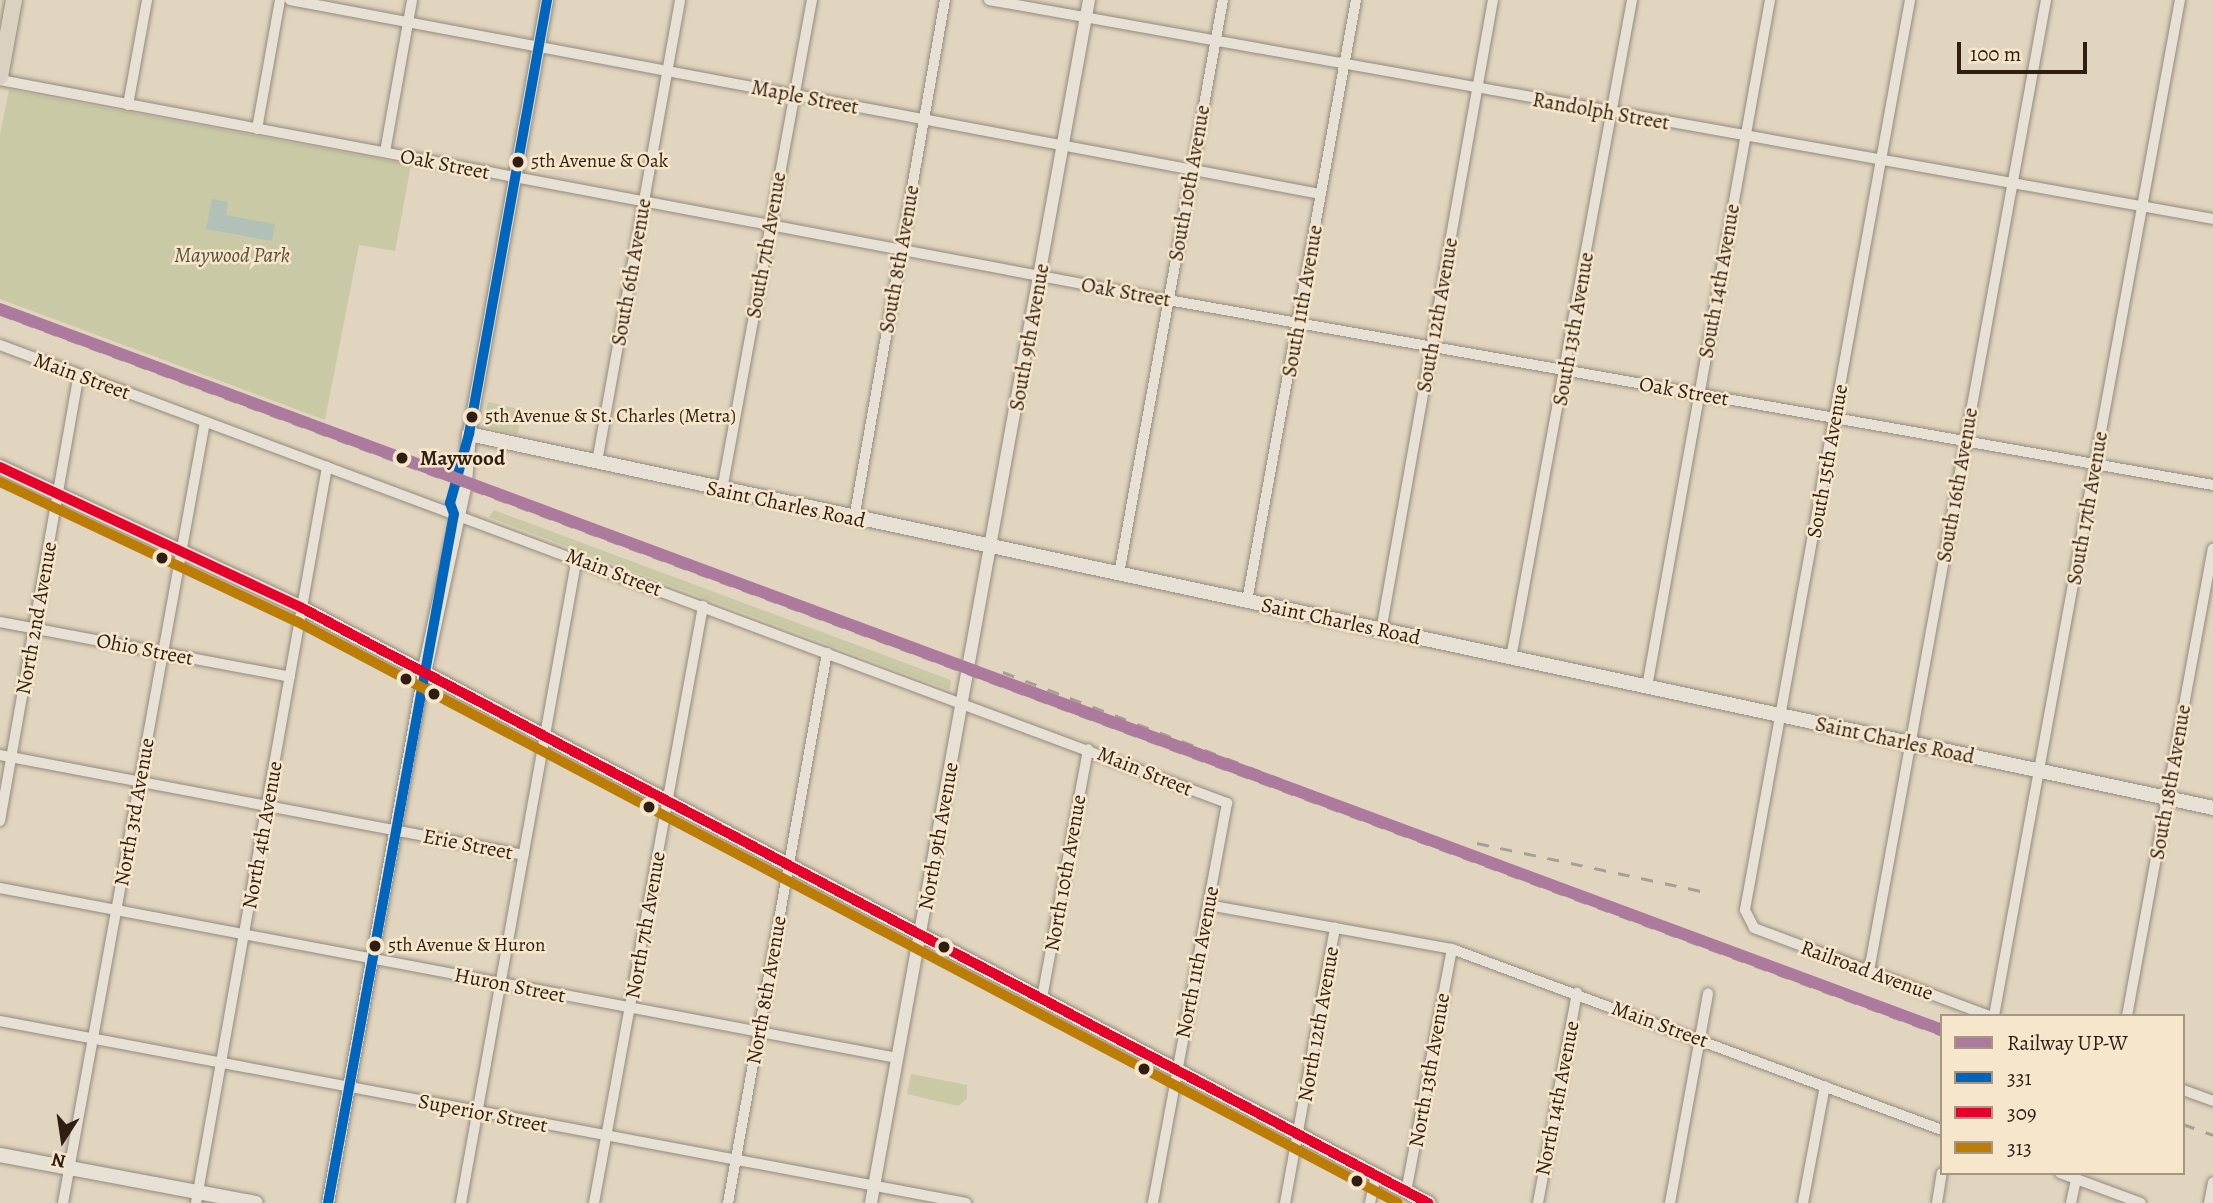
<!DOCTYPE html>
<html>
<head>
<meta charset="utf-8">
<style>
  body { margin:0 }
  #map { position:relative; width:2213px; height:1203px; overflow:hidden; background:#e1d5bf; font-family:Alegreya,serif }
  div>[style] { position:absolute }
  .green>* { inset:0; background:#c9c9a5; transform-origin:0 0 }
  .water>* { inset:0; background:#b1c1b7 }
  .roads { filter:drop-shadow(0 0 2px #938a7c) drop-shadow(0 0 2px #938a7c) }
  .minor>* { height:10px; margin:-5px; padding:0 5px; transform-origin:5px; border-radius:5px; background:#e7e0d5 }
  .tertiary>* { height:12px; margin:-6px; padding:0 6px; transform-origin:6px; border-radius:6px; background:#e7e0d5 }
  .secondary>* { height:14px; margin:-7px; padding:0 7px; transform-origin:7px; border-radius:7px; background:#e7e0d5 }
  .primary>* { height:16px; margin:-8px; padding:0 8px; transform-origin:8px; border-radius:8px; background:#dad1c1 }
  .rail>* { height:2.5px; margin-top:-1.25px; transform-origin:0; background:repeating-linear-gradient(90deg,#a69f95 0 12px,transparent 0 24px) }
  .bus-1>* { height:10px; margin:-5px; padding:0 5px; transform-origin:5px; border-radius:5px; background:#0065bd }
  .bus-2>* { height:10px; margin:-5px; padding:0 5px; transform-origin:5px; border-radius:5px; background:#e4002b }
  .bus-3>* { height:10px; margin:-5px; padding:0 5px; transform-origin:5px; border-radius:5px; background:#bc7d05 }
  .rail-1>* { height:12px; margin:-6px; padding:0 6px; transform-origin:6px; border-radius:6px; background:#ac7a9d }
  .dots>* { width:19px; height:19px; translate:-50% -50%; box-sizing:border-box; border:4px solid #f5e6cc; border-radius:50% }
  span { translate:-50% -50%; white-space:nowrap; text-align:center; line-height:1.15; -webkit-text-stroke:5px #f5e6cc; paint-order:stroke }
  .bus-label { font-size:19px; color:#311e12 }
  .left { translate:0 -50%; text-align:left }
  .street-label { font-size:21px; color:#311e12 }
  .park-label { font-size:21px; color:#594f38; font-style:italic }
  .stop-label { font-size:21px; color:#311e12; font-weight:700 }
  .legend { position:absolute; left:1940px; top:1014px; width:245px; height:161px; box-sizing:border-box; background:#f5e6cc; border:2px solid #a79682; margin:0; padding:9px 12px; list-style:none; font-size:21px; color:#311e12 }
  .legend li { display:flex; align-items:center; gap:14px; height:35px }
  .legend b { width:35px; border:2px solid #a79682 }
  .north { position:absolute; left:28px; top:1105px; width:70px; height:70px; -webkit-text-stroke:5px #f5e6cc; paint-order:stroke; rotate:192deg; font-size:19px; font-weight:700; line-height:28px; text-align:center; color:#311e12 }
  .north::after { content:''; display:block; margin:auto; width:24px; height:32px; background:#311e12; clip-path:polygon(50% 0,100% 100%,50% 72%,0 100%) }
  .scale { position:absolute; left:1957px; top:42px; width:130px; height:32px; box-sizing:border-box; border:4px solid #311e12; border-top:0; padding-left:9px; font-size:21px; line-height:24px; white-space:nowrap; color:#311e12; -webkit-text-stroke:5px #f5e6cc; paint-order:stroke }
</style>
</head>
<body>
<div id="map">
  <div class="green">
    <i style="clip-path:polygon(9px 90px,411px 165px,395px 251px,359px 245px,325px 420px,0 299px,0 134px)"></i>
    <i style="left:488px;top:402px;width:36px;height:25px;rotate:13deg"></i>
    <i style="clip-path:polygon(494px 510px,951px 680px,950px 690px,489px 517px)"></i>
    <i style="clip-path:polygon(911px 1074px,967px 1085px,967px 1099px,958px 1106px,907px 1094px)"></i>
  </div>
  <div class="water">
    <i style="clip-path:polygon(212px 199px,228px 202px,226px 215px,275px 224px,272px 241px,206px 229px)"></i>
  </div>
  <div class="roads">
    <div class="minor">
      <i style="left:290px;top:0;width:1049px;rotate:10.66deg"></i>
      <i style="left:989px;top:0;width:1243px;rotate:10.14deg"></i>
      <i style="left:1910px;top:0;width:925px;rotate:100.28deg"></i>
      <i style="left:1745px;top:910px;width:20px;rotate:63deg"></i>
      <i style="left:1754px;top:928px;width:251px;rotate:20.5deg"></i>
      <i style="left:0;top:80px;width:1189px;rotate:10.67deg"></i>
      <i style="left:1168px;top:300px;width:1061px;rotate:10.04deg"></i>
      <i style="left:128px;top:105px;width:107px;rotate:-79.7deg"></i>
      <i style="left:257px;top:129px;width:131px;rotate:-79.9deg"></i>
      <i style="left:385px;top:152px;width:154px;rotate:-79.9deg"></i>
      <i style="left:0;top:345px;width:1310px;rotate:20.47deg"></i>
      <i style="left:1227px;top:803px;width:407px;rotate:100.5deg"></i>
      <i style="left:597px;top:462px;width:469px;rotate:-79.8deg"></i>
      <i style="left:722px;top:490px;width:498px;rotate:-79.6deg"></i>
      <i style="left:854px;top:519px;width:527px;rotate:-80.06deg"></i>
      <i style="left:1119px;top:574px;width:583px;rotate:-79.73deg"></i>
      <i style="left:1247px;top:601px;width:611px;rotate:-79.72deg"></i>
      <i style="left:0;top:622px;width:295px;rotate:10.7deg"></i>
      <i style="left:1381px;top:631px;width:641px;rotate:-79.94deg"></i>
      <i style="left:1511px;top:658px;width:669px;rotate:-79.58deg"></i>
      <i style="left:1647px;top:687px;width:698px;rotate:-79.85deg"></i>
      <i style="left:0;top:755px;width:533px;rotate:10.8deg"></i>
      <i style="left:0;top:821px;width:453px;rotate:-80deg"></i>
      <i style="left:0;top:888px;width:913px;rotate:10.73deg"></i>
      <i style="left:1208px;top:905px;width:248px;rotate:10.2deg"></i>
      <i style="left:1452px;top:949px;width:522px;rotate:20.27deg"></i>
      <i style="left:1869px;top:971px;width:987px;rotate:-79.67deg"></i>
      <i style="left:1042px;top:998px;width:253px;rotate:-79.5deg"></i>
      <i style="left:1994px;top:1016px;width:1033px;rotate:-79.63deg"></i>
      <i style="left:2127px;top:1016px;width:475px;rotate:-79.6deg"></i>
      <i style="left:0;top:1021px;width:983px;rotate:10.67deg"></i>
      <i style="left:2183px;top:1090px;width:32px;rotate:20deg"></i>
      <i style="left:2060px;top:1173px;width:86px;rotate:20.3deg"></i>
      <i style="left:1406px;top:1192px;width:247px;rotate:-79.3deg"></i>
      <i style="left:63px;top:1203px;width:794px;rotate:-79.7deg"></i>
      <i style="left:196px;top:1203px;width:748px;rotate:-79.91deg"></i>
      <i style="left:461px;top:1203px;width:656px;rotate:-79.82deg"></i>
      <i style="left:594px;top:1203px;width:607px;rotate:-79.65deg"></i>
      <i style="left:728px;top:1203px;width:559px;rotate:-79.8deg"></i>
      <i style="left:1285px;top:1203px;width:280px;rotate:-79.7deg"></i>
      <i style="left:1370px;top:1203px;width:29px;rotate:-78deg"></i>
      <i style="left:1538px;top:1203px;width:214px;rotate:-79.5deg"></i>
      <i style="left:1670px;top:1203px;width:213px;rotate:-79.7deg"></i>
      <i style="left:1803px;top:1203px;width:119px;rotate:-79.4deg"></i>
      <i style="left:1937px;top:1203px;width:30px;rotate:-81deg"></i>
      <i style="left:2071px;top:1203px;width:25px;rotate:-78deg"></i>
      <i style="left:2209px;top:1203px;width:21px;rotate:-79deg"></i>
    </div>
    <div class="tertiary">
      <i style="left:469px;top:434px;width:441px;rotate:-79.8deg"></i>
      <i style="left:328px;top:1203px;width:539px;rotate:-79.73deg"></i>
      <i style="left:871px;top:1203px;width:1223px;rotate:-79.73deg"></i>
    </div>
    <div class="secondary">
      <i style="left:469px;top:434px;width:1784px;rotate:12.1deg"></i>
      <i style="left:0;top:467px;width:333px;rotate:25deg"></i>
      <i style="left:302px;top:608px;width:1274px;rotate:27.85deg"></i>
      <i style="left:424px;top:673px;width:194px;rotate:-77.8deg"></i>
      <i style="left:465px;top:483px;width:49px;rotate:-85.3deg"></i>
      <i style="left:0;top:1155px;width:260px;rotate:10.6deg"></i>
    </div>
    <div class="primary">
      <i style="left:0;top:77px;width:78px;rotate:-79.7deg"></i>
    </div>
  </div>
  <div class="rail">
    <i style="left:0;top:314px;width:2072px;rotate:20.37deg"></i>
    <i style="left:1003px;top:672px;width:675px;rotate:21.09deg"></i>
    <i style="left:1477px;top:843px;width:234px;rotate:12.1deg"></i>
    <i style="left:2183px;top:1124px;width:32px;rotate:20deg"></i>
  </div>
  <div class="bus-1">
    <i style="left:328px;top:1203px;width:700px;rotate:-79.64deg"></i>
    <i style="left:454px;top:514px;width:12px;rotate:-110deg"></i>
    <i style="left:450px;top:503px;width:72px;rotate:-74.6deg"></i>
    <i style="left:469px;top:434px;width:441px;rotate:-79.8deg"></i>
  </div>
  <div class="bus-2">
    <i style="left:0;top:467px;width:333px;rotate:25deg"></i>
    <i style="left:302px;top:608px;width:1274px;rotate:27.85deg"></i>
  </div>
  <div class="bus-3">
    <i style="left:0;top:482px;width:327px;rotate:25.2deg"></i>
    <i style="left:296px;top:621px;width:1246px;rotate:27.84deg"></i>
  </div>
  <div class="rail-1">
    <i style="left:0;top:309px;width:2072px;rotate:20.37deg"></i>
  </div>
  <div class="dots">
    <i style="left:518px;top:162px;background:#311e12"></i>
    <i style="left:472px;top:417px;background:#311e12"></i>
    <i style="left:402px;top:458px;background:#311e12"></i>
    <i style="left:162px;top:558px;background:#311e12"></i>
    <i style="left:406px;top:679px;background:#311e12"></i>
    <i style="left:434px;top:694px;background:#311e12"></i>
    <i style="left:649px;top:807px;background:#311e12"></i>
    <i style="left:375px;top:946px;background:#311e12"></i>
    <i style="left:944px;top:947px;background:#311e12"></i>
    <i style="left:1144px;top:1069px;background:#311e12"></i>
    <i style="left:1357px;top:1181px;background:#311e12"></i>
  </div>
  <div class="bus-label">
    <span class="left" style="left:531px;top:162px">5th Avenue &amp; Oak</span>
    <span class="left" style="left:485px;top:417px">5th Avenue &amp; St. Charles (Metra)</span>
    <span class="left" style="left:388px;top:946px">5th Avenue &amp; Huron</span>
  </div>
  <div class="street-label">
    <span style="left:805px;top:97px;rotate:11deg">Maple Street</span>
    <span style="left:1601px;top:111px;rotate:10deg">Randolph Street</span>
    <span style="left:445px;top:164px;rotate:11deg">Oak Street</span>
    <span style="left:1189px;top:183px;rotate:-80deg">South 10th Avenue</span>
    <span style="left:766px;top:245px;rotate:-80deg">South 7th Avenue</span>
    <span style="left:899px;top:259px;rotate:-80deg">South 8th Avenue</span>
    <span style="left:631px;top:272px;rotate:-80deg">South 6th Avenue</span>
    <span style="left:1719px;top:281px;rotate:-80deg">South 14th Avenue</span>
    <span style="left:1126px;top:292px;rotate:10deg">Oak Street</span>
    <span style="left:1302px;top:301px;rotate:-80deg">South 11th Avenue</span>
    <span style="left:1437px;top:315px;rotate:-80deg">South 12th Avenue</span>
    <span style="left:1573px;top:329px;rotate:-80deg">South 13th Avenue</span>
    <span style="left:1029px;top:337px;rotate:-80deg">South 9th Avenue</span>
    <span style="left:82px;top:376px;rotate:20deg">Main Street</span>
    <span style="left:1684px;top:391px;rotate:10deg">Oak Street</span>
    <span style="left:1827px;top:461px;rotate:-80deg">South 15th Avenue</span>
    <span style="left:1957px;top:485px;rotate:-80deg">South 16th Avenue</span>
    <span style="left:786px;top:504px;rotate:12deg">Saint Charles Road</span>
    <span style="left:2087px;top:508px;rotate:-80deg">South 17th Avenue</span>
    <span style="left:614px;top:572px;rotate:21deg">Main Street</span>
    <span style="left:36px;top:618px;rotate:-80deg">North 2nd Avenue</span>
    <span style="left:1341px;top:621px;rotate:12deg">Saint Charles Road</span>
    <span style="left:145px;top:649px;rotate:11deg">Ohio Street</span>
    <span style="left:1895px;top:740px;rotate:12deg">Saint Charles Road</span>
    <span style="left:1145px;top:771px;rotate:22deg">Main Street</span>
    <span style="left:2170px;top:782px;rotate:-80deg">South 18th Avenue</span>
    <span style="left:134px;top:812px;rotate:-80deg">North 3rd Avenue</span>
    <span style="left:262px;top:835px;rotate:-80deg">North 4th Avenue</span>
    <span style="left:938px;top:836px;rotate:-80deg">North 9th Avenue</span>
    <span style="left:468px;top:844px;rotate:11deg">Erie Street</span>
    <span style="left:1065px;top:873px;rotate:-80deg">North 10th Avenue</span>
    <span style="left:645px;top:925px;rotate:-80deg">North 7th Avenue</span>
    <span style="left:1197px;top:962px;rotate:-79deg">North 11th Avenue</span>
    <span style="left:1867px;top:970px;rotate:20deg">Railroad Avenue</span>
    <span style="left:510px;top:985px;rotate:11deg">Huron Street</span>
    <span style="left:766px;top:990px;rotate:-80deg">North 8th Avenue</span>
    <span style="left:1318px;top:1024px;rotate:-80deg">North 12th Avenue</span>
    <span style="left:1660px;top:1024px;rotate:20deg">Main Street</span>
    <span style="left:1429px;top:1070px;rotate:-80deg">North 13th Avenue</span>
    <span style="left:1557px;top:1098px;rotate:-79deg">North 14th Avenue</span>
    <span style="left:483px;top:1113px;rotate:11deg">Superior Street</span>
  </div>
  <div class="park-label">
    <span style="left:232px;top:255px">Maywood Park</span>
  </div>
  <div class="stop-label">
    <span class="left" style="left:420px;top:458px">Maywood</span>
  </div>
  <ul class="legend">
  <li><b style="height:9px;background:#ac7a9d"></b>Railway UP-W</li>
  <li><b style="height:9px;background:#0065bd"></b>331</li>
  <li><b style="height:9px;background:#e4002b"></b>309</li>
  <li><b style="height:9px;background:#bc7d05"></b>313</li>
  </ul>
  <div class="north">N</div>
  <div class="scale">100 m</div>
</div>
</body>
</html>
